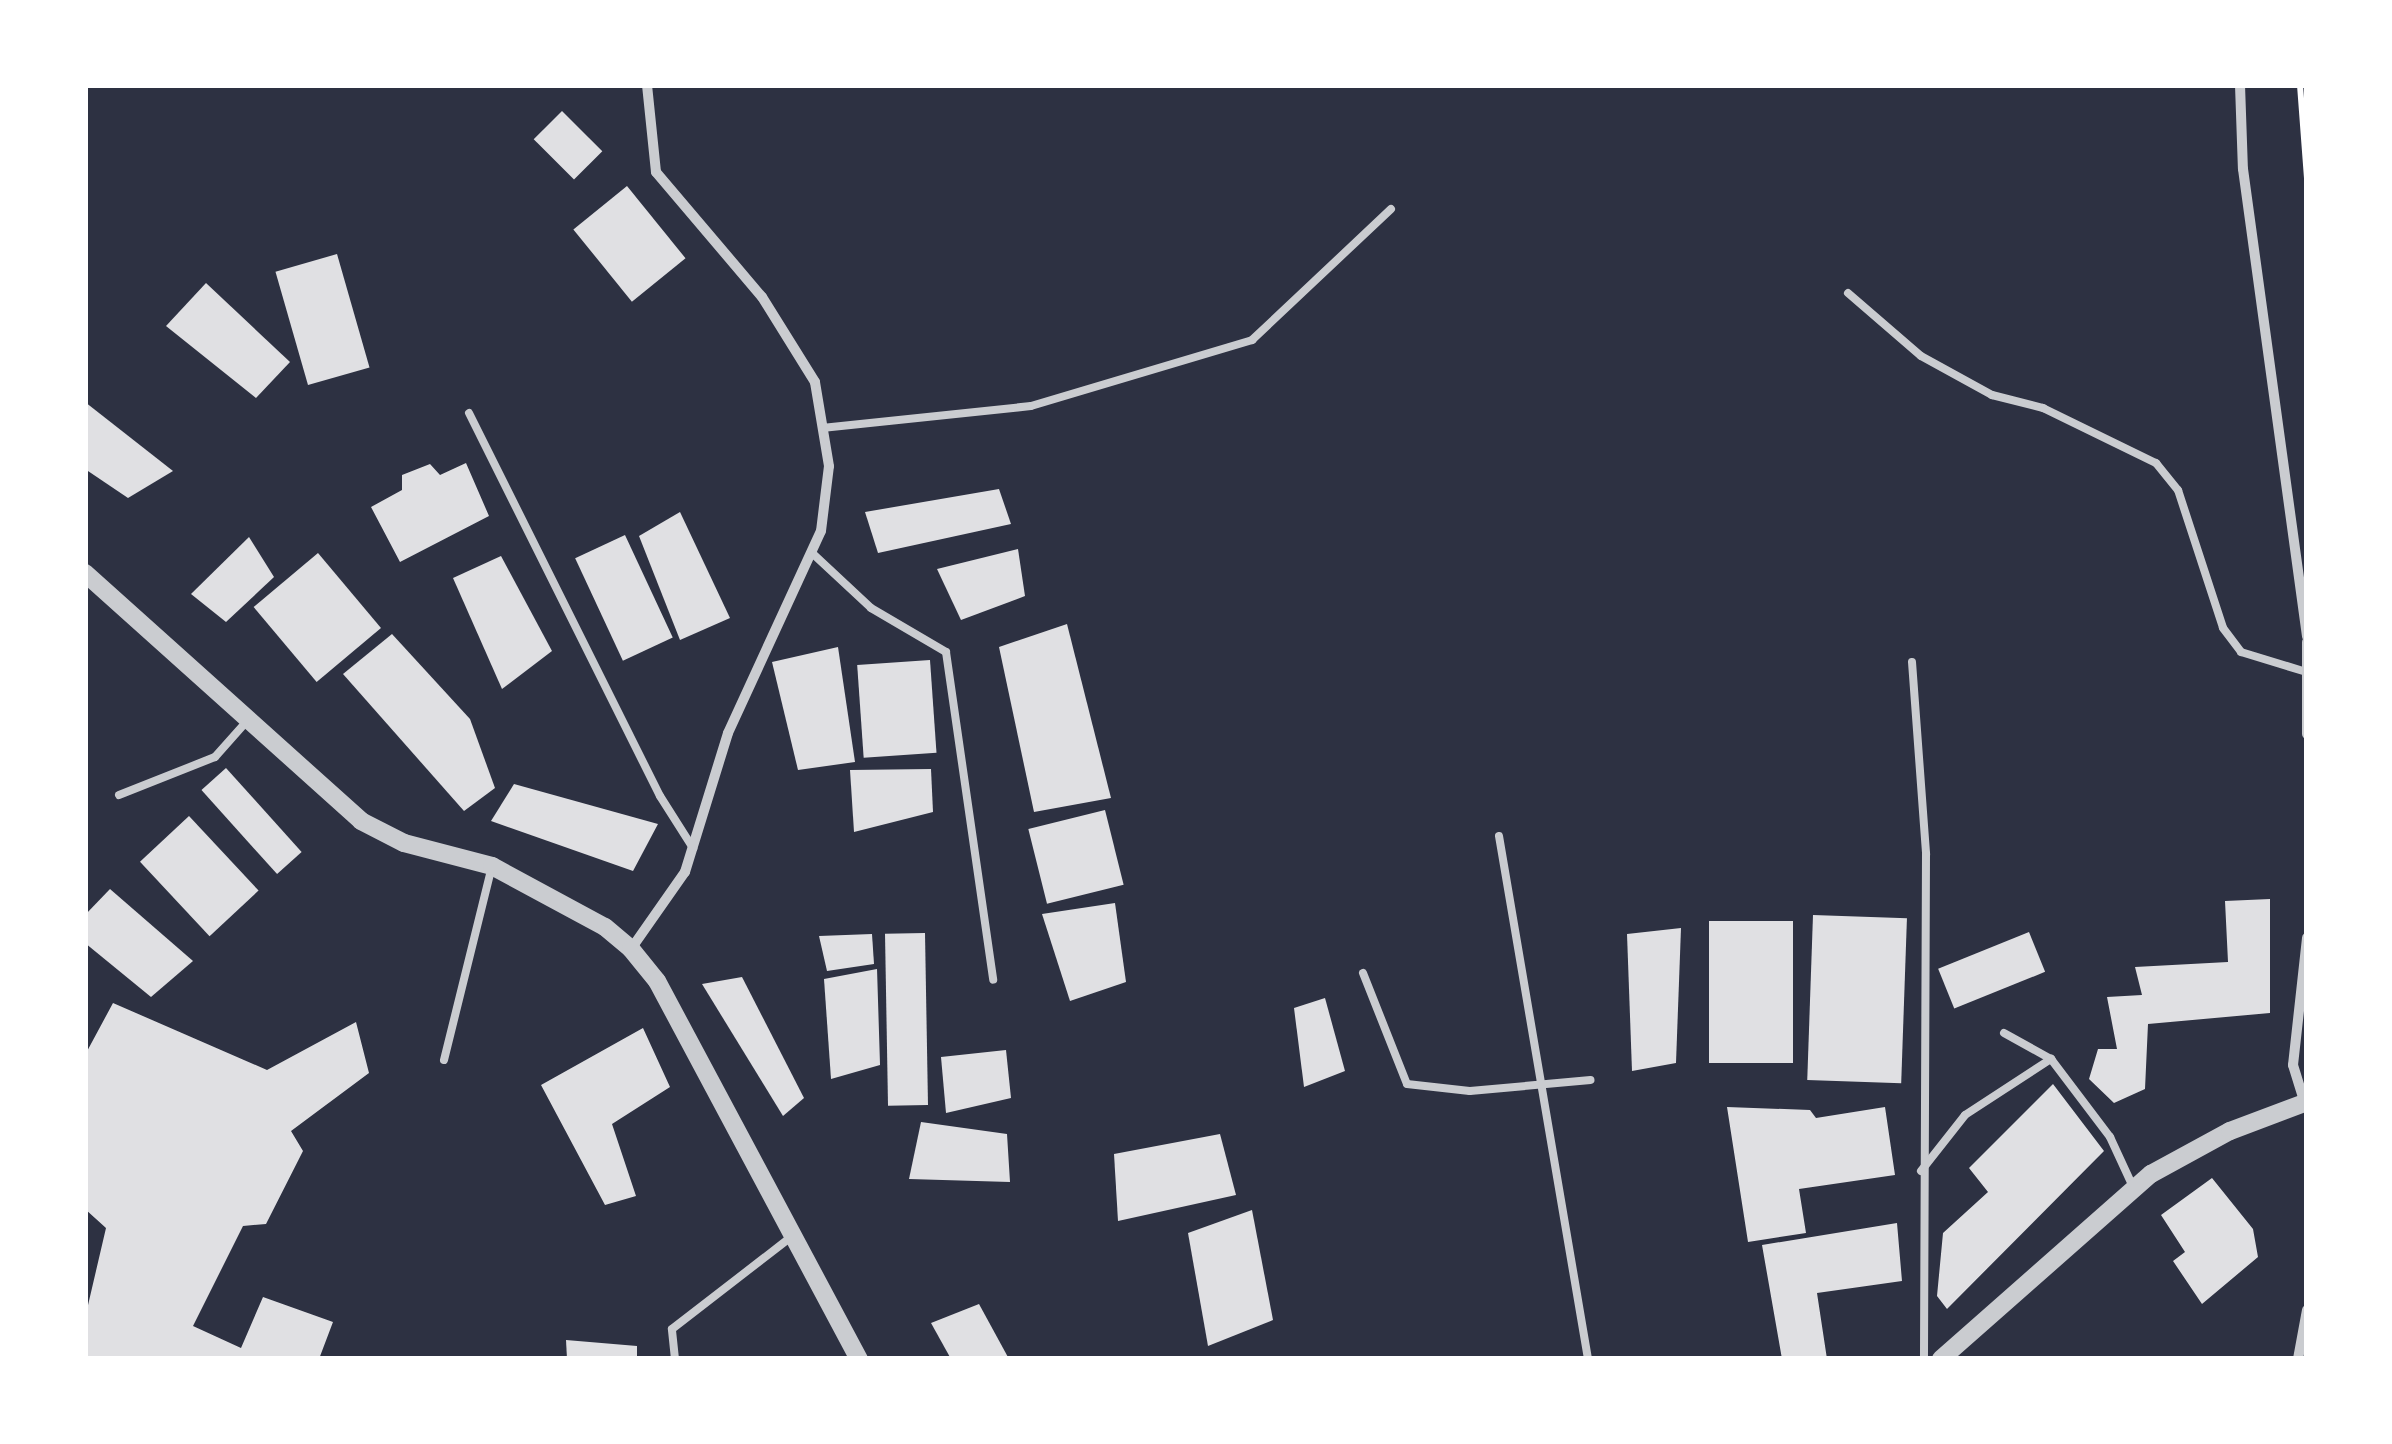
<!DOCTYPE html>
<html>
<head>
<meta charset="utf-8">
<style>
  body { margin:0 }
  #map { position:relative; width:2392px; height:1444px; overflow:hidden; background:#2d3142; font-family:"Titillium Web",sans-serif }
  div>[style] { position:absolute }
  .building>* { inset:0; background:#e0e0e3; transform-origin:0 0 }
  .path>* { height:6px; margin:-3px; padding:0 3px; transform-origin:3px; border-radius:3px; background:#fff }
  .service>* { height:8px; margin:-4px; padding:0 4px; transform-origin:4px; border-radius:4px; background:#caccd0 }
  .minor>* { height:10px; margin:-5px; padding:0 5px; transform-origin:5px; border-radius:5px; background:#caccd0 }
  .tertiary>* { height:18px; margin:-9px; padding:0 9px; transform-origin:9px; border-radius:9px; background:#caccd0 }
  span { translate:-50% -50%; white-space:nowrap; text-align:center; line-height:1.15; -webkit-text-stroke:8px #fff; paint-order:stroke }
  .frame { position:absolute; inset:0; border:88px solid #fff; pointer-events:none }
</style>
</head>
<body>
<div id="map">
  <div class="building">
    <i style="left:562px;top:111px;width:57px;height:40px;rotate:45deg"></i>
    <i style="left:627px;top:186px;width:93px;height:69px;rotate:51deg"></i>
    <i style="left:337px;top:254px;width:118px;height:64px;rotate:74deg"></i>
    <i style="clip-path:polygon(206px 283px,290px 362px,256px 398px,166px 326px)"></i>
    <i style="clip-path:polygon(85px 402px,173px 471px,128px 498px,85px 469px)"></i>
    <i style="clip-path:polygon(466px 463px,489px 516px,400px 562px,371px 507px,402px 490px,402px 475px,430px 464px,440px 475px)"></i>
    <i style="clip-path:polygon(999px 489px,1011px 524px,878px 553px,865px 512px)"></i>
    <i style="clip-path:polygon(680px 512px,730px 618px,680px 640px,639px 536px)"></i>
    <i style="left:625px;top:535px;width:113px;height:55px;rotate:65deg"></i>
    <i style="clip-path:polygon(249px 537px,274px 577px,226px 622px,191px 594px)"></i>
    <i style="clip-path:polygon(1018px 549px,1025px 596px,961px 620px,937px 569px)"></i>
    <i style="left:318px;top:553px;width:98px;height:84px;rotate:50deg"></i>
    <i style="clip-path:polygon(501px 556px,552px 651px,502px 689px,453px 578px)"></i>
    <i style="clip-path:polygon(1067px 624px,1111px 798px,1034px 812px,999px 647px)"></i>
    <i style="clip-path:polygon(392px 634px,470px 719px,495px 788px,464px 811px,343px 674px)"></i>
    <i style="clip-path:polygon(838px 647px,855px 762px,798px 770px,772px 662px)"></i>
    <i style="left:930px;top:660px;width:93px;height:73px;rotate:86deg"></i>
    <i style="left:226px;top:768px;width:113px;height:33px;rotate:48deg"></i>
    <i style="clip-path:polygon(931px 769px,933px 812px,854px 832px,850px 770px)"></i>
    <i style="clip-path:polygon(514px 784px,658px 824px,633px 871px,491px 821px)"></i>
    <i style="left:1105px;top:810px;width:77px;height:79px;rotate:76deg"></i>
    <i style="left:189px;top:816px;width:102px;height:67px;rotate:47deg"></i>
    <i style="clip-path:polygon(110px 889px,193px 961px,151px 997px,85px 943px,85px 915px)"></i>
    <i style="clip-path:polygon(2270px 899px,2270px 1013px,2148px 1024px,2145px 1089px,2114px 1103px,2089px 1079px,2098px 1049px,2117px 1049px,2107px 997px,2142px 995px,2135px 967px,2228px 962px,2225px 901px)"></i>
    <i style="clip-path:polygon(1115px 903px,1126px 982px,1070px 1001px,1042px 914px)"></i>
    <i style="left:1813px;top:915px;width:94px;height:165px;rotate:2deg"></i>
    <i style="left:1709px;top:921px;width:84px;height:142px"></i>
    <i style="clip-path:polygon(1681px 928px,1676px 1063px,1632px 1071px,1627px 934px)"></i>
    <i style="left:2029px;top:932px;width:43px;height:98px;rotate:68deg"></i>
    <i style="left:925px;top:933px;width:172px;height:40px;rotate:89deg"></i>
    <i style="clip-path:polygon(872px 934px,874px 964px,827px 971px,819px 936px)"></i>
    <i style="clip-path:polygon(877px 969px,880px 1065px,831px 1079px,824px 979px)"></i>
    <i style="clip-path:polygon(742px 977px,804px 1098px,783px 1116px,702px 984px)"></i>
    <i style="clip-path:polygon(1325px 998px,1345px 1071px,1304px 1087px,1294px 1008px)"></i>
    <i style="clip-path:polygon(113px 1003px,267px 1070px,356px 1022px,369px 1073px,291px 1131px,303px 1151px,266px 1224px,243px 1226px,193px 1326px,241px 1348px,263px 1297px,333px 1322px,319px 1359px,85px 1359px,85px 1318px,106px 1228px,85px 1209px,85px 1055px)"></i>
    <i style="clip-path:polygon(643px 1028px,670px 1087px,612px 1124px,636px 1196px,605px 1205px,541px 1085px)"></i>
    <i style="clip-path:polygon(1006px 1050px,1011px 1098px,946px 1113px,941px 1057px)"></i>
    <i style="clip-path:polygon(2053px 1084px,2104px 1151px,1947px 1309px,1937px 1296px,1943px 1233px,1988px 1192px,1969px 1168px)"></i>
    <i style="clip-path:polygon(1727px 1107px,1810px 1110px,1816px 1118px,1885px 1107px,1895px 1175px,1799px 1189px,1806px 1233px,1748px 1242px)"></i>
    <i style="clip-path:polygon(921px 1122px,1007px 1134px,1010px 1182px,909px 1179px)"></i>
    <i style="clip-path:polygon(1220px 1134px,1236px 1195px,1118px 1221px,1114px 1154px)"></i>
    <i style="clip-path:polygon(2212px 1178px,2253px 1229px,2258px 1257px,2202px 1304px,2173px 1261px,2185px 1252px,2161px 1215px)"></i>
    <i style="clip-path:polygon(1252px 1210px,1273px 1320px,1208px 1346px,1188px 1233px)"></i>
    <i style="clip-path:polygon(1897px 1223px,1902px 1281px,1817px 1293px,1827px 1359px,1782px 1359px,1762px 1245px)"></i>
    <i style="clip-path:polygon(979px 1304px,1009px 1359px,951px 1359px,931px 1323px)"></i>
    <i style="clip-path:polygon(566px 1340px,637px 1346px,637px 1359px,567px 1359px)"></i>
  </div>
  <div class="path">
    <i style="left:2300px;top:85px;width:93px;rotate:85.7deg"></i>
  </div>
  <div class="service">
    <i style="left:1848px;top:293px;width:96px;rotate:40.8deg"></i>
    <i style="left:1921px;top:356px;width:81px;rotate:28.8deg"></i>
    <i style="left:1992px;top:395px;width:53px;rotate:14.3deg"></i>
    <i style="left:2043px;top:408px;width:126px;rotate:26deg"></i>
    <i style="left:2156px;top:463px;width:35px;rotate:51deg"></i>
    <i style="left:2178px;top:490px;width:145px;rotate:71.9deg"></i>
    <i style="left:2223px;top:628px;width:30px;rotate:53deg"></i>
    <i style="left:2241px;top:652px;width:65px;rotate:17deg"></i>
    <i style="left:469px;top:413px;width:428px;rotate:63.5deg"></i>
    <i style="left:660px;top:796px;width:62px;rotate:57.6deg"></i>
    <i style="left:822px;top:428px;width:210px;rotate:-6deg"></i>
    <i style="left:1031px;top:406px;width:231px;rotate:-16.6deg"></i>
    <i style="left:1252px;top:340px;width:191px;rotate:-43.3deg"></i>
    <i style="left:811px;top:552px;width:82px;rotate:43deg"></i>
    <i style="left:871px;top:608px;width:87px;rotate:30.4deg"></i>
    <i style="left:946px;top:652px;width:331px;rotate:81.8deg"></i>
    <i style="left:1912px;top:662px;width:193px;rotate:85.8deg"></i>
    <i style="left:1926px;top:854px;width:505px;rotate:90.23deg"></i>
    <i style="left:119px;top:795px;width:103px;rotate:-21.6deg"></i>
    <i style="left:215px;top:757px;width:48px;rotate:-48.4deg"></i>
    <i style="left:1499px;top:836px;width:531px;rotate:80.34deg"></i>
    <i style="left:1363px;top:973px;width:119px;rotate:68.4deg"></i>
    <i style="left:1407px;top:1084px;width:63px;rotate:6.3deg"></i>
    <i style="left:1470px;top:1091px;width:121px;rotate:-5.2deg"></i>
    <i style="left:2004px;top:1033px;width:54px;rotate:29deg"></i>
    <i style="left:444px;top:1060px;width:200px;rotate:-76.1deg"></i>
    <i style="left:1921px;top:1171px;width:71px;rotate:-51.8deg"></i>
    <i style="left:1965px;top:1115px;width:103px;rotate:-33.1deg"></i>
    <i style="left:2051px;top:1059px;width:98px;rotate:52.9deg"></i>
    <i style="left:2110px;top:1137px;width:57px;rotate:65.2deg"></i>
    <i style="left:675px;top:1359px;width:30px;rotate:-96deg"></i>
    <i style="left:672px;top:1329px;width:150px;rotate:-37.7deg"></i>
  </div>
  <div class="minor">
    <i style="left:2240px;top:85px;width:84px;rotate:88deg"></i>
    <i style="left:2243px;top:169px;width:472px;rotate:82.2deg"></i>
    <i style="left:2307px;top:642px;width:92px;rotate:90deg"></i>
    <i style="left:631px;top:949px;width:94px;rotate:-55deg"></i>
    <i style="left:685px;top:872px;width:145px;rotate:-72.8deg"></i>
    <i style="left:728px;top:733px;width:222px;rotate:-65.3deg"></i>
    <i style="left:821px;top:531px;width:65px;rotate:-83deg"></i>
    <i style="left:829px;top:466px;width:85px;rotate:-99.5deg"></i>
    <i style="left:815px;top:382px;width:100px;rotate:-121.9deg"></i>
    <i style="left:762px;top:297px;width:164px;rotate:-130.3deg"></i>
    <i style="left:656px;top:172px;width:87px;rotate:-95.9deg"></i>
    <i style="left:2306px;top:1107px;width:44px;rotate:-107.2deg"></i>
    <i style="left:2293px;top:1065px;width:128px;rotate:-83.7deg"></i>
    <i style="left:2298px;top:1359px;width:50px;rotate:-79.6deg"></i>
  </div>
  <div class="tertiary">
    <i style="left:85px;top:573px;width:371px;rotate:41.9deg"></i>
    <i style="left:361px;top:821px;width:48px;rotate:27.1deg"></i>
    <i style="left:404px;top:843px;width:91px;rotate:14.6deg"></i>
    <i style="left:492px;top:866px;width:128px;rotate:28.4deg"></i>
    <i style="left:605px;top:927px;width:34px;rotate:40deg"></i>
    <i style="left:631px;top:949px;width:41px;rotate:50.9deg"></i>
    <i style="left:657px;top:981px;width:429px;rotate:61.9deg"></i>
    <i style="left:1941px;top:1359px;width:280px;rotate:-41.4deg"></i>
    <i style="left:2151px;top:1174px;width:90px;rotate:-28.6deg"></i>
    <i style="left:2230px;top:1131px;width:82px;rotate:-20.6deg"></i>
  </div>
  <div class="frame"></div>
</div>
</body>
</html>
